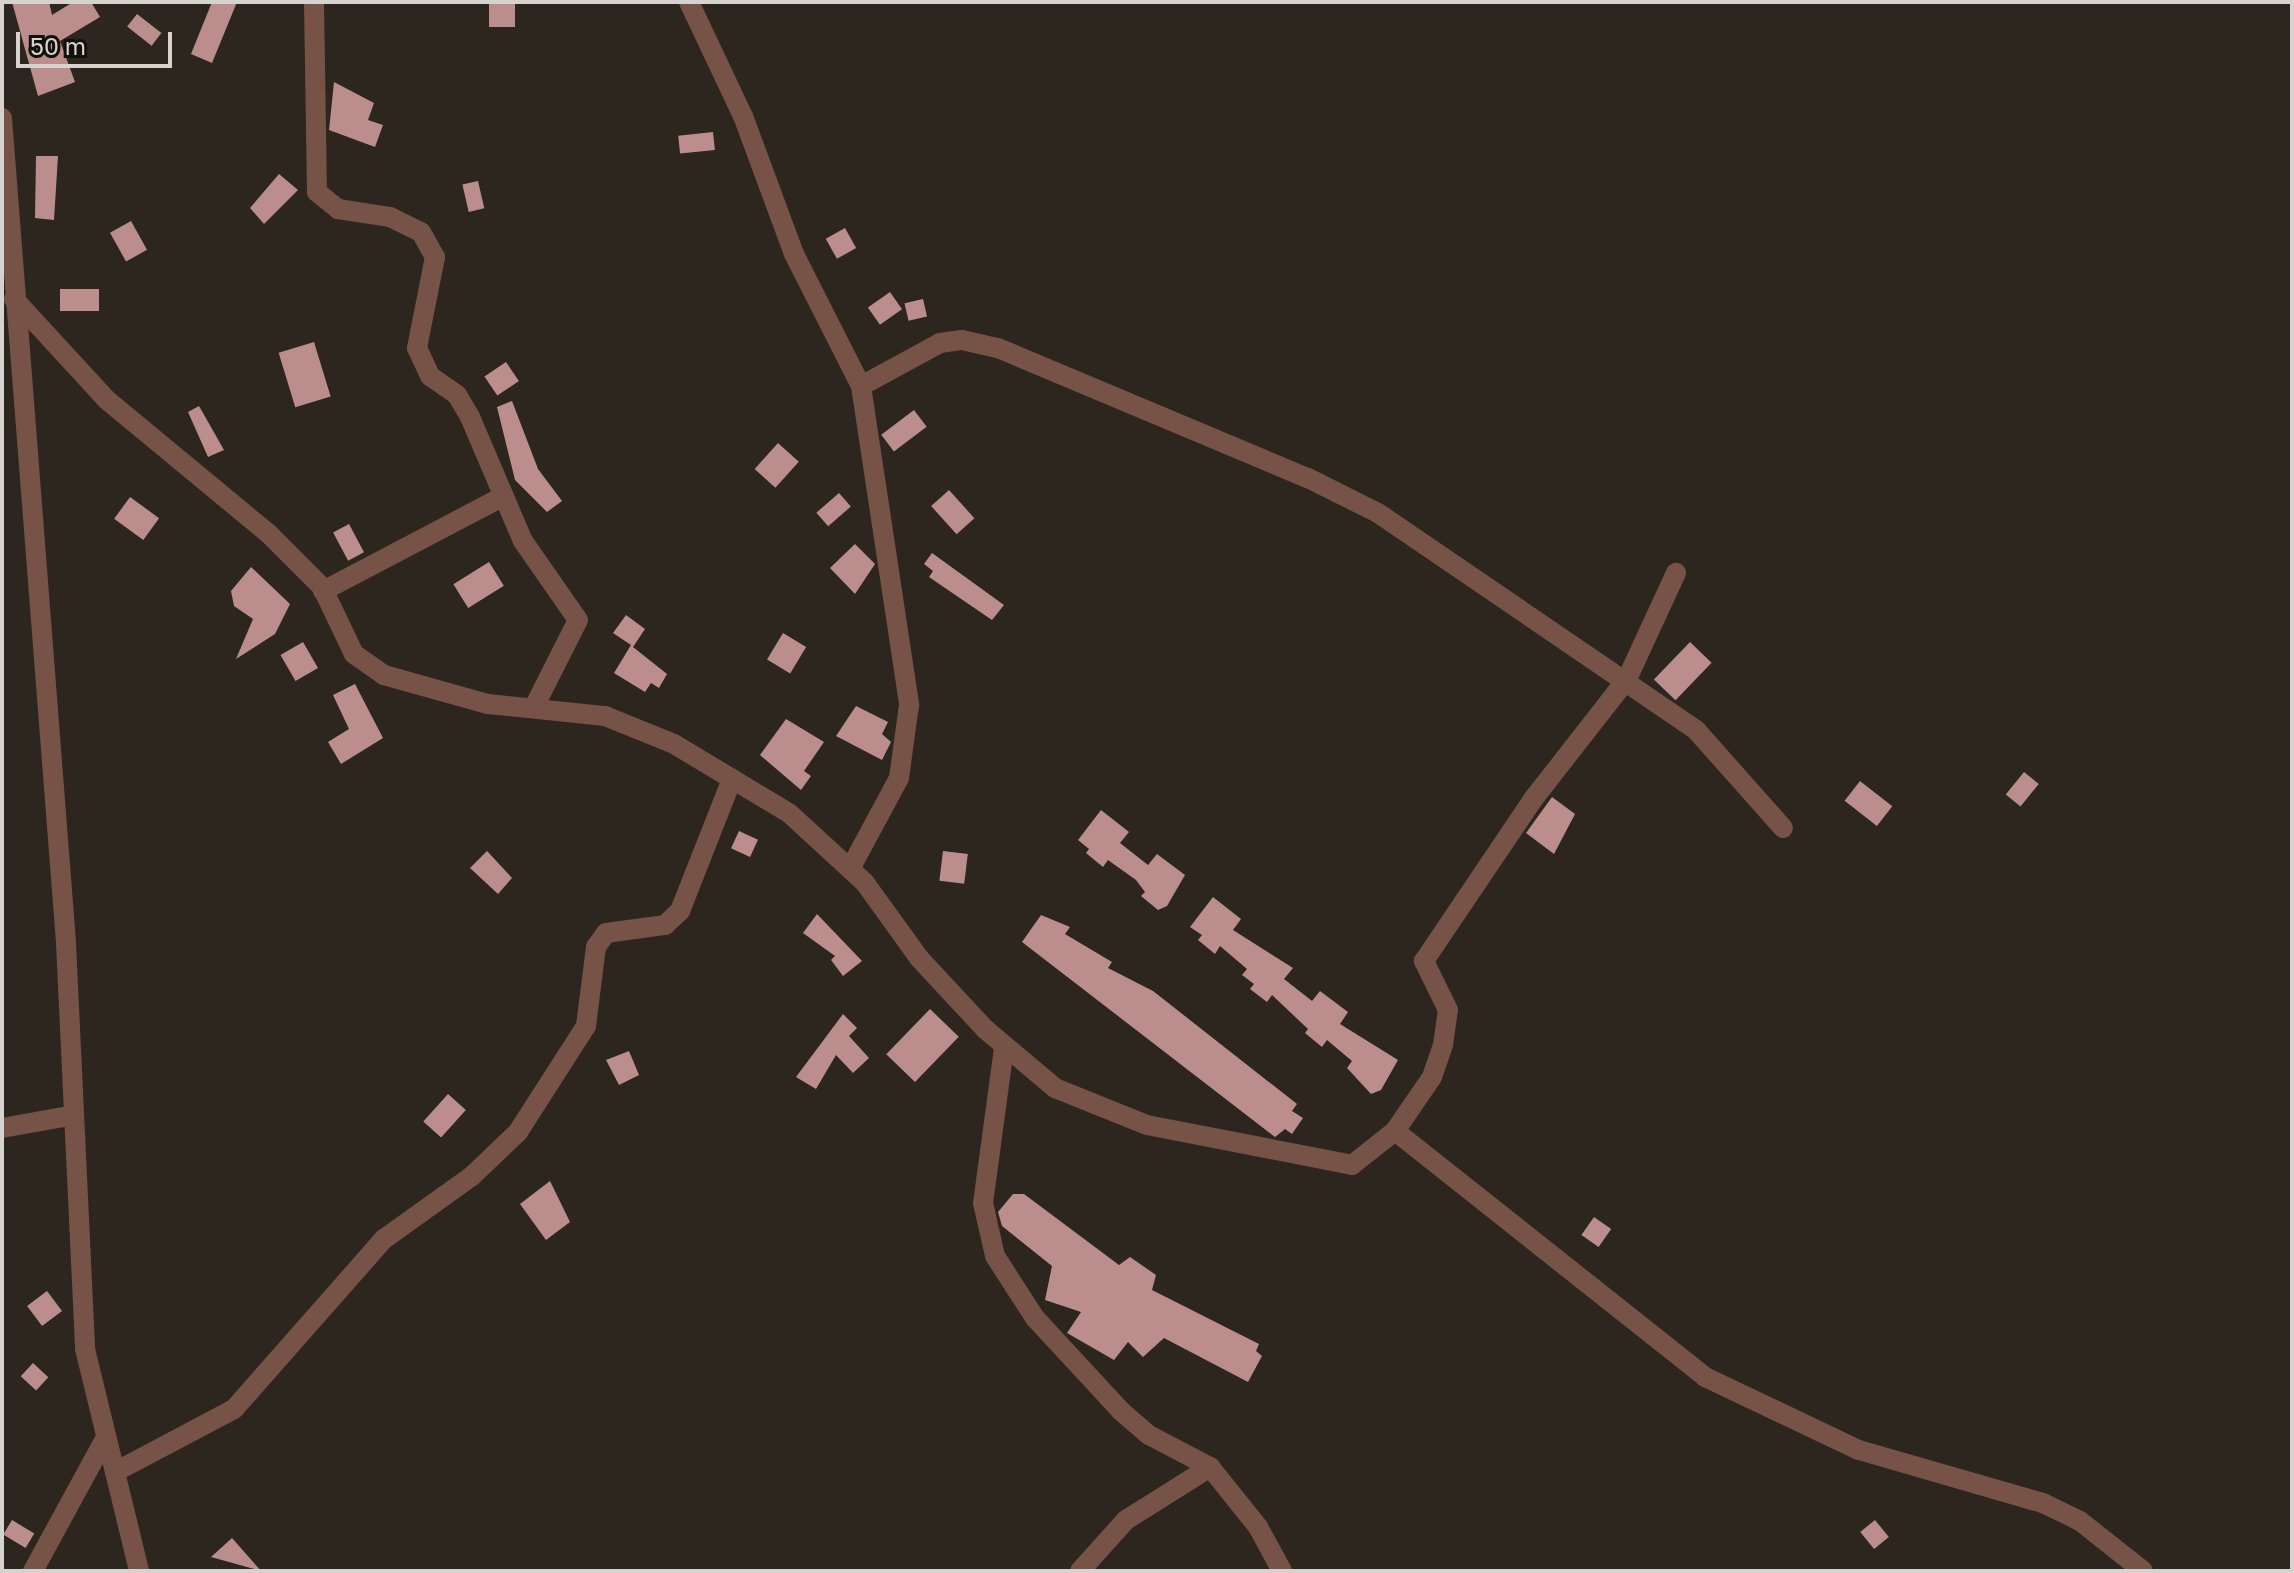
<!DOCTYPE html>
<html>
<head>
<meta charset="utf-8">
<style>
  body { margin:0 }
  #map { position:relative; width:2294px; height:1573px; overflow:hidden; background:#2c261e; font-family:"Golos Text",sans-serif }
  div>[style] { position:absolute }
  .building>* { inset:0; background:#bb8e8d; transform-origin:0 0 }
  .minor>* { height:20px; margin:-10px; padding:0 10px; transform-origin:10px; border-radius:10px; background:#765247 }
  span { translate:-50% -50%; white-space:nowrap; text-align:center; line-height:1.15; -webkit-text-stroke:8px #12100c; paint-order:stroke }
  .frame { position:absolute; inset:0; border:4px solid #d6d2cd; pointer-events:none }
  .scale { position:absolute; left:16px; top:32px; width:156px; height:36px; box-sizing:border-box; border:4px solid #d6d2cd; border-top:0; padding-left:10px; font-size:24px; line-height:28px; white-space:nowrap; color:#d6d2cd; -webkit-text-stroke:6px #12100c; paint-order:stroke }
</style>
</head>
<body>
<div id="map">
  <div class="building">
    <i style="clip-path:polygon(12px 2px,49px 2px,52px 15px,73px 2px,91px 2px,100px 17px,60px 41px,75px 82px,38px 96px)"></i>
    <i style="clip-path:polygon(212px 2px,237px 2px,212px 63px,191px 54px)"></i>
    <i style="left:489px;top:2px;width:26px;height:25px"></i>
    <i style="left:137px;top:14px;width:31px;height:16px;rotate:38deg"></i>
    <i style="clip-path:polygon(334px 82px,374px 103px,368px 120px,383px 125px,375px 147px,329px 130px)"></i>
    <i style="left:713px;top:132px;width:18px;height:35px;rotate:84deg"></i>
    <i style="clip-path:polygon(36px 156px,58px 156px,54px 220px,35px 218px)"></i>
    <i style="clip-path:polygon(279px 174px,298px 190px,264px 224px,250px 208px)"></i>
    <i style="left:478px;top:181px;width:28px;height:16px;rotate:77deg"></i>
    <i style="left:131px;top:221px;width:33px;height:24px;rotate:61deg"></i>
    <i style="left:845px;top:228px;width:23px;height:22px;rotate:61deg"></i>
    <i style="left:60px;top:289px;width:39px;height:22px"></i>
    <i style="left:890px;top:292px;width:21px;height:27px;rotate:55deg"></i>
    <i style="left:923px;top:299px;width:18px;height:19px;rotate:77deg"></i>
    <i style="left:314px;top:342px;width:57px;height:37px;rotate:73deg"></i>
    <i style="left:506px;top:362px;width:23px;height:26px;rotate:56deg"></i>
    <i style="clip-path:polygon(512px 401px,538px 469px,562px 501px,547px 512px,515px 480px,497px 407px)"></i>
    <i style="clip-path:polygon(199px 406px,224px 450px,208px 457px,188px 412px)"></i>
    <i style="left:914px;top:410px;width:21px;height:41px;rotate:53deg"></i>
    <i style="left:778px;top:443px;width:28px;height:35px;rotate:42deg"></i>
    <i style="left:949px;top:490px;width:38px;height:24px;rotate:48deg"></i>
    <i style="left:839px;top:493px;width:18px;height:30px;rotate:49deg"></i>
    <i style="left:130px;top:497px;width:36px;height:27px;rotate:36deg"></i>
    <i style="left:349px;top:524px;width:32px;height:18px;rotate:62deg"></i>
    <i style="clip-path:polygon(855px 544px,875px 564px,855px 594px,830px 568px)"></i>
    <i style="clip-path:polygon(932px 553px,1004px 605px,992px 620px,929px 577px,933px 571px,924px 564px)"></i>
    <i style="left:489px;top:562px;width:28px;height:42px;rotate:58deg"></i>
    <i style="clip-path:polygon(251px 567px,290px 604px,275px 634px,236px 659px,253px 619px,234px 606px,231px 591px)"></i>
    <i style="clip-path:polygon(626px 615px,645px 629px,633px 647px,667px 674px,659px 688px,651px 683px,645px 692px,614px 673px,631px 645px,613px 633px)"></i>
    <i style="left:783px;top:633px;width:27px;height:31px;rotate:31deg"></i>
    <i style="left:303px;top:642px;width:30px;height:26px;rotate:60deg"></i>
    <i style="left:1690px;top:642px;width:30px;height:52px;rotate:44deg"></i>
    <i style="clip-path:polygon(355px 684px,383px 738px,341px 764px,328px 742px,349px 729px,333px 695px)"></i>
    <i style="clip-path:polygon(856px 706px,888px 722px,882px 734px,891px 742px,882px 760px,836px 736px)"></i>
    <i style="clip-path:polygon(786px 719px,824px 742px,804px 771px,811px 776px,801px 790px,760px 755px)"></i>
    <i style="left:2024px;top:772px;width:19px;height:29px;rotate:39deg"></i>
    <i style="left:1860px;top:781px;width:41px;height:25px;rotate:38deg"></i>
    <i style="clip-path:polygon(1552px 797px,1575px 814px,1554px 854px,1526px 833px)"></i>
    <i style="clip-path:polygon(1101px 810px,1129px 832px,1120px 843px,1148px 865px,1157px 854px,1185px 875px,1167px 906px,1158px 910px,1141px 896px,1145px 892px,1136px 880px,1108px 860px,1103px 867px,1086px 853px,1089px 849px,1078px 840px)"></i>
    <i style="left:739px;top:831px;width:21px;height:19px;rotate:25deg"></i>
    <i style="clip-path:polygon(487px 851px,512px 878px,498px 894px,470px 868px)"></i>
    <i style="left:943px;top:851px;width:25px;height:30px;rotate:7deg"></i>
    <i style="clip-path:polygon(1213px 897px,1241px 919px,1233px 930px,1293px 968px,1284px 979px,1312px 1001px,1320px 991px,1348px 1012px,1340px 1024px,1398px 1060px,1381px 1090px,1371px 1094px,1347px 1068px,1352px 1061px,1327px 1040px,1322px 1047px,1305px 1033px,1308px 1029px,1272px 995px,1267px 1002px,1250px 989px,1254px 984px,1242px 975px,1247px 969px,1220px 946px,1215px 954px,1198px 940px,1202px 935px,1190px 927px)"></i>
    <i style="clip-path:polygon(817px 914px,862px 961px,843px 976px,831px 960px,835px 956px,803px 933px)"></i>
    <i style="clip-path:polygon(1041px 915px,1070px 927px,1065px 934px,1112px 962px,1108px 968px,1153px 991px,1297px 1104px,1292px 1111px,1303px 1118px,1292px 1134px,1285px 1129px,1275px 1137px,1022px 942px)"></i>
    <i style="left:930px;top:1009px;width:40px;height:63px;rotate:44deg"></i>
    <i style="clip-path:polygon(843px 1014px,857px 1028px,849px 1036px,869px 1058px,853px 1073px,836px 1055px,816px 1089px,796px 1077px)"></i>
    <i style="clip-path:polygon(629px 1051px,639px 1075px,619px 1085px,606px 1060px)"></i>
    <i style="left:448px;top:1094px;width:24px;height:37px;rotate:42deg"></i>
    <i style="clip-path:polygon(550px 1181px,570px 1222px,546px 1240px,520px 1204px)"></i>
    <i style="clip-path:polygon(1013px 1194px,1024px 1194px,1119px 1265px,1130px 1257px,1156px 1275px,1152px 1290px,1259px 1344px,1256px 1351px,1262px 1356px,1248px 1382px,1164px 1338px,1143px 1357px,1128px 1342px,1114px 1360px,1067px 1333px,1081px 1312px,1045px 1300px,1052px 1266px,1002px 1226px,998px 1212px)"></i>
    <i style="left:1594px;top:1217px;width:21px;height:22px;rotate:35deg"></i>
    <i style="left:47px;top:1291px;width:25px;height:25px;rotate:53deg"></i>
    <i style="left:33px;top:1363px;width:21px;height:18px;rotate:43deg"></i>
    <i style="left:12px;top:1520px;width:26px;height:17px;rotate:31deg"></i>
    <i style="left:1875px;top:1520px;width:22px;height:19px;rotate:51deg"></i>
    <i style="clip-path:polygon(232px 1538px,261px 1571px,211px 1557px)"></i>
  </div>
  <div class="minor">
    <i style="left:314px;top:2px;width:190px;rotate:89.1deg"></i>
    <i style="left:317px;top:192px;width:27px;rotate:39deg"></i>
    <i style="left:338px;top:209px;width:53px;rotate:8.7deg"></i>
    <i style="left:390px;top:217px;width:34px;rotate:26deg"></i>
    <i style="left:421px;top:232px;width:29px;rotate:61deg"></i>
    <i style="left:435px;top:257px;width:93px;rotate:101.2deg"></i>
    <i style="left:417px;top:348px;width:31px;rotate:65deg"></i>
    <i style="left:430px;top:376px;width:33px;rotate:35deg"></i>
    <i style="left:457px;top:395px;width:26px;rotate:59deg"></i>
    <i style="left:470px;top:417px;width:135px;rotate:66.9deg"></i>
    <i style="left:523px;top:541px;width:96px;rotate:55.2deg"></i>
    <i style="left:578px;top:620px;width:95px;rotate:116.8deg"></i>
    <i style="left:689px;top:2px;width:126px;rotate:64.7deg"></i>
    <i style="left:743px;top:116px;width:147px;rotate:69.7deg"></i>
    <i style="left:794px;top:254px;width:148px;rotate:63.1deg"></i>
    <i style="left:861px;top:386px;width:323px;rotate:81.4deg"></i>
    <i style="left:909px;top:705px;width:74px;rotate:97.8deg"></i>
    <i style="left:899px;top:778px;width:103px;rotate:118.3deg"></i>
    <i style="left:2px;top:118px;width:827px;rotate:85.56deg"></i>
    <i style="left:66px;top:943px;width:406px;rotate:87.3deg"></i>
    <i style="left:85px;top:1349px;width:228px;rotate:76.3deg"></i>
    <i style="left:14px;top:299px;width:137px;rotate:47.4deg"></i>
    <i style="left:107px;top:400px;width:209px;rotate:39.6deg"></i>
    <i style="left:268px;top:533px;width:76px;rotate:45deg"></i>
    <i style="left:322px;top:587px;width:74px;rotate:64.5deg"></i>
    <i style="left:354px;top:654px;width:37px;rotate:35deg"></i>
    <i style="left:384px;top:675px;width:108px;rotate:15.6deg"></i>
    <i style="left:488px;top:704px;width:118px;rotate:5.9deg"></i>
    <i style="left:605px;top:716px;width:74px;rotate:22.1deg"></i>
    <i style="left:674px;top:744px;width:134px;rotate:31deg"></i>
    <i style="left:789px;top:813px;width:103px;rotate:42.6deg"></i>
    <i style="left:865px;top:883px;width:92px;rotate:54.2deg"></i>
    <i style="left:919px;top:958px;width:97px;rotate:47.1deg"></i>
    <i style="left:985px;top:1029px;width:92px;rotate:40.1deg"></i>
    <i style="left:1055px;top:1088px;width:99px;rotate:21.9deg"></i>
    <i style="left:1147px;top:1125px;width:209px;rotate:11deg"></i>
    <i style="left:1352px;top:1165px;width:55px;rotate:-38.3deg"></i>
    <i style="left:1395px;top:1131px;width:65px;rotate:-55.6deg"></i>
    <i style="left:1432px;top:1077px;width:34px;rotate:-71deg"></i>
    <i style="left:1443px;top:1045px;width:35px;rotate:-82deg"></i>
    <i style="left:1448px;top:1010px;width:55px;rotate:-116.1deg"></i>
    <i style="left:1424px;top:961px;width:197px;rotate:-56deg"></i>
    <i style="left:1534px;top:798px;width:151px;rotate:-52deg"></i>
    <i style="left:1627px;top:679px;width:117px;rotate:-65.2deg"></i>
    <i style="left:861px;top:386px;width:90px;rotate:-28.6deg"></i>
    <i style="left:940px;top:343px;width:22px;rotate:-8deg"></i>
    <i style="left:962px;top:340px;width:37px;rotate:13deg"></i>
    <i style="left:998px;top:348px;width:336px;rotate:22.8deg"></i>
    <i style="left:1308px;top:478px;width:78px;rotate:26.6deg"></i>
    <i style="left:1378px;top:513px;width:385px;rotate:34.3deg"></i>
    <i style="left:1696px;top:730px;width:131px;rotate:48.4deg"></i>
    <i style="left:323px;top:591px;width:204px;rotate:-27.7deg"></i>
    <i style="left:1004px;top:1048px;width:156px;rotate:97.7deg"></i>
    <i style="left:983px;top:1203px;width:54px;rotate:77.2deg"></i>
    <i style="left:995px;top:1256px;width:74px;rotate:57.2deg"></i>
    <i style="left:1035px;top:1318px;width:127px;rotate:47.2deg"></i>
    <i style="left:1121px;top:1411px;width:37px;rotate:41deg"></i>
    <i style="left:1149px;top:1435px;width:69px;rotate:27.7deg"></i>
    <i style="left:1210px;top:1467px;width:77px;rotate:51.3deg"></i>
    <i style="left:1258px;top:1527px;width:50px;rotate:61.4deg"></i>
    <i style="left:2px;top:1128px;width:73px;rotate:-10.2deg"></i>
    <i style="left:1395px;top:1131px;width:396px;rotate:38.4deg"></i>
    <i style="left:1705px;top:1377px;width:170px;rotate:25.4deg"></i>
    <i style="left:1859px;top:1450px;width:191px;rotate:16.1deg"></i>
    <i style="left:2043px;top:1503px;width:41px;rotate:25.9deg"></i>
    <i style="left:2080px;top:1521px;width:80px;rotate:38.4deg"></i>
    <i style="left:115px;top:1472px;width:135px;rotate:-27.9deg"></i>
    <i style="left:234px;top:1409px;width:227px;rotate:-48.6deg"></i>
    <i style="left:384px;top:1239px;width:108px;rotate:-35.6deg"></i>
    <i style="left:472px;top:1176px;width:64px;rotate:-43.7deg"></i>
    <i style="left:518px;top:1132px;width:126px;rotate:-57.3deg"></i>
    <i style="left:586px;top:1026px;width:80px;rotate:-82.8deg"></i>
    <i style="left:596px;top:947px;width:17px;rotate:-54deg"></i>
    <i style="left:606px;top:933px;width:60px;rotate:-7.7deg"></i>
    <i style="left:665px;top:925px;width:21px;rotate:-43deg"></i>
    <i style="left:680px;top:911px;width:142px;rotate:-68.5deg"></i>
    <i style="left:33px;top:1571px;width:153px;rotate:-61.4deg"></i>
    <i style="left:1080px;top:1571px;width:69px;rotate:-48deg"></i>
    <i style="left:1126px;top:1520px;width:99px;rotate:-32.2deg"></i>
  </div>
  <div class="frame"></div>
  <div class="scale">50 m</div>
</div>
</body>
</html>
